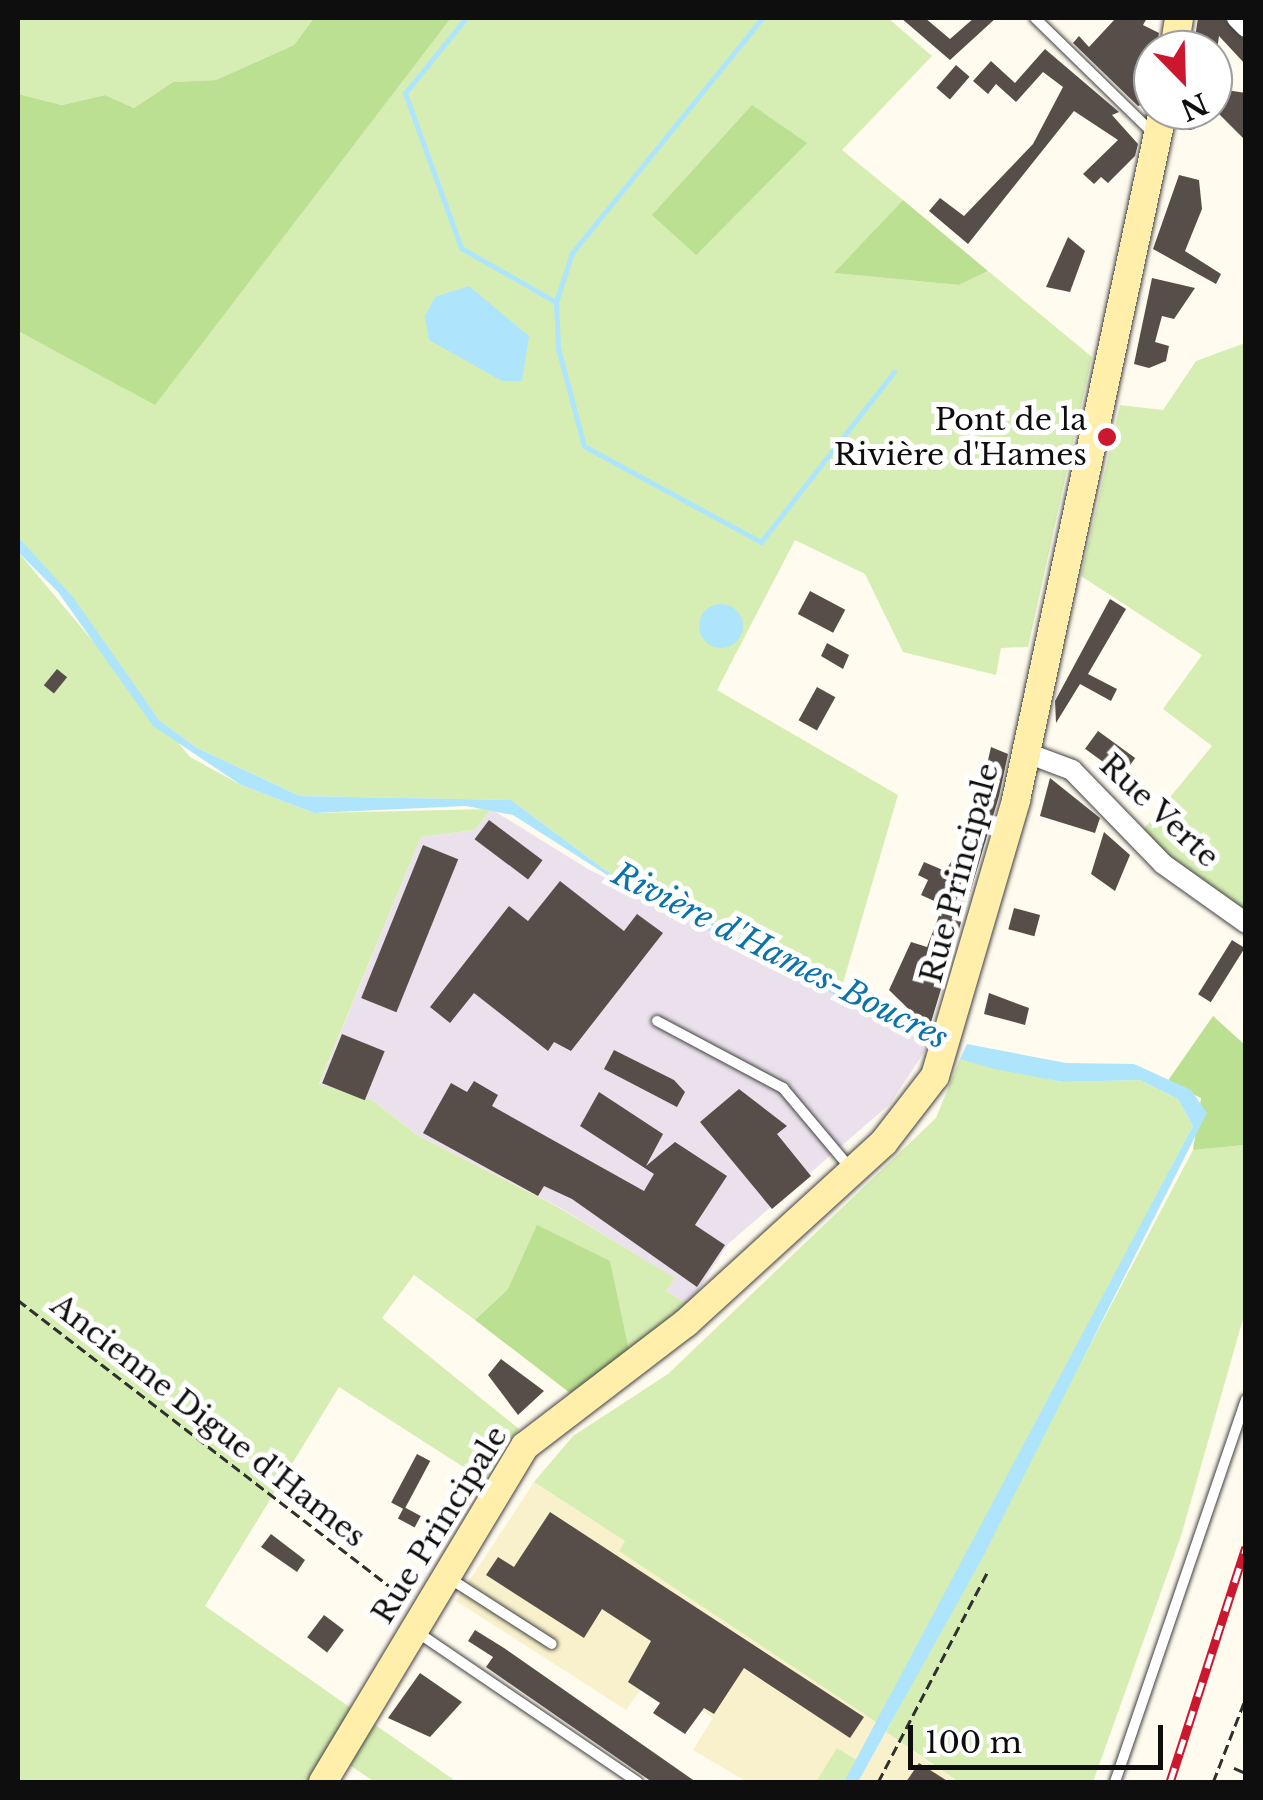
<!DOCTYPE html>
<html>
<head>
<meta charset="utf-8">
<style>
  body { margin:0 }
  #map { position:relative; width:1263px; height:1800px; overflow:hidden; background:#fffbef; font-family:"Libre Baskerville",serif }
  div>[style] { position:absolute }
  .industrial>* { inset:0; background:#ebe1ed }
  .farmland>* { inset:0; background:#f8f1cb }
  .green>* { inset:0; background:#d6eeb4 }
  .forest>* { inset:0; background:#bbe092 }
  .water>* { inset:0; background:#aee5fc }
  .round { border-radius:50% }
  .stream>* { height:5px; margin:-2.5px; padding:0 2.5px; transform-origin:2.5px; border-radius:2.5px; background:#aee5fc }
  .building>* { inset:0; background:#584e49; transform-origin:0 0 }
  .path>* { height:2.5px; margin-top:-1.25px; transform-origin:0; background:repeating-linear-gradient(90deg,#303030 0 10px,transparent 0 15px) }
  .roads { filter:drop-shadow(0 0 2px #414141) drop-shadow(0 0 2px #414141) }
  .lane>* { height:10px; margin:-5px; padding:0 5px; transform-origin:5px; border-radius:5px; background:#fff }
  .street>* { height:20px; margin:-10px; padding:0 10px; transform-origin:10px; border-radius:10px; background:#fff }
  .secondary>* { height:28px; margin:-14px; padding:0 14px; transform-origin:14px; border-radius:14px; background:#ffefaa }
  .rail>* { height:9px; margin-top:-4.5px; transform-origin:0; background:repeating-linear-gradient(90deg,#fff 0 15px,#cc182e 0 30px); box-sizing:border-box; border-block:2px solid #cc182e }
  .dots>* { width:28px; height:28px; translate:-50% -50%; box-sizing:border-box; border:5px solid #fff; border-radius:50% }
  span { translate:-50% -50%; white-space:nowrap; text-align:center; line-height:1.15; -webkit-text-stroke:10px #fff; paint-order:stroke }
  .poi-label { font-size:30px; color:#0e0e0e }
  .right { translate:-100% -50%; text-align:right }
  .street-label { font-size:30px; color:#0e0e0e }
  .water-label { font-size:32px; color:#0a72ac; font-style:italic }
  .frame { position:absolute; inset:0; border:20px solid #0e0e0e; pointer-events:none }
  .north { position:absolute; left:1133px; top:30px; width:100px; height:100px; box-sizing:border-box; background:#fff; border:2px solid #9f9f9f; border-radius:50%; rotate:157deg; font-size:28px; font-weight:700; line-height:40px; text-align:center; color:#0e0e0e }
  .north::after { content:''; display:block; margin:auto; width:35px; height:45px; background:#cc182e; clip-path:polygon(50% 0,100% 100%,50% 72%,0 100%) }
  .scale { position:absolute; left:908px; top:1725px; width:255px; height:45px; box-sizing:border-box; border:5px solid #0e0e0e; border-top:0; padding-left:12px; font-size:30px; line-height:35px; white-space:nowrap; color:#0e0e0e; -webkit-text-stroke:8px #fff; paint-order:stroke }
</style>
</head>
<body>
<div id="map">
  <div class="industrial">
    <i style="clip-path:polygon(491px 809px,588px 869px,932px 1040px,890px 1104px,728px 1244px,689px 1305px,666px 1291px,674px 1278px,557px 1206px,417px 1135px,372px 1100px,319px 1085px,421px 837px,475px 830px)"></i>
  </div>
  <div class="farmland">
    <i style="clip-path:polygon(534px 1482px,625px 1541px,620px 1551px,879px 1724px,858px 1761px,837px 1749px,816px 1782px,747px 1782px,693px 1750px,713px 1718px,650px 1677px,626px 1710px,456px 1601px)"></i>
    <i style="clip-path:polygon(886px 1732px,928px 1762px,959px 1782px,858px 1782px)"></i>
  </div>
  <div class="green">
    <i style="clip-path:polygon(18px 18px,314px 18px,294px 45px,216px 80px,173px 82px,134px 108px,105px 95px,62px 105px,18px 94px)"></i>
    <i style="clip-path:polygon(451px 18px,888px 18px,932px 56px,842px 150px,903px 200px,835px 273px,959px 285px,988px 271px,1092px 357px,1028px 647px,1001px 648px,996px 675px,903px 652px,865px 574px,795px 540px,717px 690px,898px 795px,843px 983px,605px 870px,511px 800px,300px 796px,197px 748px,159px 720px,18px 537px,18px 331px,155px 404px)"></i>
    <i style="clip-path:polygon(1245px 343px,1245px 913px,1172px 863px,1144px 829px,1212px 746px,1163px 709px,1202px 655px,1081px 576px,1120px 405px,1163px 410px,1196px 361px)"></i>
    <i style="clip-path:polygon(18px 552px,190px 757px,241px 785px,314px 813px,491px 809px,475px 830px,421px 837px,319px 1084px,372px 1100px,417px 1135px,556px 1206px,675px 1278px,666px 1291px,689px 1305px,629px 1351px,508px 1289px,475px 1320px,414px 1275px,382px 1318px,519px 1429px,482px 1479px,339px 1387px,205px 1606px,457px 1782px,375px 1782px,327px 1750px,309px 1782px,18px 1782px)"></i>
    <i style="clip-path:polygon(960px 1059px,1062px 1082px,1140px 1080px,1178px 1099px,1193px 1126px,879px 1724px,619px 1551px,625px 1541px,534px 1482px,573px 1436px,668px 1374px,936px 1118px)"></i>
    <i style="clip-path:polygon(1245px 1145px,1245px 1312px,1181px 1536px,1093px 1782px,959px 1782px,886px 1732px,1193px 1150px)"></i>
    <i style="clip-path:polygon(837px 1748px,858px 1761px,844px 1782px,816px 1782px)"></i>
  </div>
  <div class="forest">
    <i style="clip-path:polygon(314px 18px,451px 18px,155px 405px,18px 331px,18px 94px,62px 105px,105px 95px,134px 108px,173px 82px,216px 80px,294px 45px)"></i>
    <i style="clip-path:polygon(752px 105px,807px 143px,696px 255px,652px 215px)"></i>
    <i style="clip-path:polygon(903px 200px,988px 271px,959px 285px,834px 273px)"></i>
    <i style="clip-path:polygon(1213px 1016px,1245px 1045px,1245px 1145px,1193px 1150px,1201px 1098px,1167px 1082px)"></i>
    <i style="clip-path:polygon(537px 1225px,610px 1261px,629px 1351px,570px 1393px,475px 1320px,508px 1289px)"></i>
  </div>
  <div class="water">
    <i style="clip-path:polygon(469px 286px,529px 336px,522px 381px,502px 381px,429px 340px,425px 316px,435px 297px)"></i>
    <i style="clip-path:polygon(18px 537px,73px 597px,159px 720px,197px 748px,300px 796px,511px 800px,605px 870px,937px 1032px,932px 1040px,863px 1009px,640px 896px,513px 815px,466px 806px,314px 813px,241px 785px,153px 726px,58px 592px,18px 552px)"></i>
    <i class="round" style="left:699px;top:604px;width:44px;height:44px"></i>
    <i style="clip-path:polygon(967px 1044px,1066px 1063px,1134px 1064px,1191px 1090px,1207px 1113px,983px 1557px,858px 1782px,844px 1782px,1193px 1126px,1178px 1099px,1140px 1080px,1063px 1082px,994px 1069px,960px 1059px)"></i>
  </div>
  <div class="stream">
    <i style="left:466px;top:18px;width:97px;rotate:129.1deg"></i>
    <i style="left:405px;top:93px;width:165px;rotate:70.1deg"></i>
    <i style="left:461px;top:248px;width:109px;rotate:29.6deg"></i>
    <i style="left:556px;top:302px;width:46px;rotate:87.5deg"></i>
    <i style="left:558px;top:348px;width:101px;rotate:75.1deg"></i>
    <i style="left:584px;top:446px;width:201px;rotate:28.5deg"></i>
    <i style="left:761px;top:542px;width:216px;rotate:-52deg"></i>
    <i style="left:556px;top:302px;width:52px;rotate:-71.9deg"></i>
    <i style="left:572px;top:253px;width:302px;rotate:-51deg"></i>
  </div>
  <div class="building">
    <i style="clip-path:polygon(901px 18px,925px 18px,950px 39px,974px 18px,996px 18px,950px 60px)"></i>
    <i style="clip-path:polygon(1116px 18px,1147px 18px,1143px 25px,1159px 33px,1147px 103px,1138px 106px,1073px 43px,1079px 36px,1089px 47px)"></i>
    <i style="clip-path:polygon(1198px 18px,1224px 18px,1246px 41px,1246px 65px,1219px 36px,1217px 50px,1193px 50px)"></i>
    <i style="clip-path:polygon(1045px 49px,1119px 112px,1112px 115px,1138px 144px,1135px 156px,1108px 183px,1101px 177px,1094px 184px,1083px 174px,1118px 140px,1074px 111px,968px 244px,929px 211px,940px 198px,964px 216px,1033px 144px,1063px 87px,1043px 72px,1016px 102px,996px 84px,988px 94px,973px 81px,991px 61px,1015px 83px)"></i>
    <i style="left:956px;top:65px;width:18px;height:30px;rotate:41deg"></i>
    <i style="clip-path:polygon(1213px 88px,1246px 93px,1246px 141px,1213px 108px)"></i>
    <i class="round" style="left:1180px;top:110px;width:20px;height:20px"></i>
    <i style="clip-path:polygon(1179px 175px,1199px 180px,1202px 209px,1185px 251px,1221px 274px,1216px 284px,1153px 249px)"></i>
    <i style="clip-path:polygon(1068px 237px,1085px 251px,1070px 292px,1046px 287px)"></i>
    <i style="clip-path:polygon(1152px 278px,1195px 288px,1174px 319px,1162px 316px,1155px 342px,1169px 346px,1166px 361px,1149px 368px,1134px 364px)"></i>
    <i style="left:810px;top:591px;width:40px;height:26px;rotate:28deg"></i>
    <i style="clip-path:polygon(1110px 599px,1126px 609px,1088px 674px,1117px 689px,1111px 701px,1080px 684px,1056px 723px,1055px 701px)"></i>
    <i style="clip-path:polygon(827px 643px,849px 655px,843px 669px,821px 656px)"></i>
    <i style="left:57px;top:669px;width:13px;height:21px;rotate:39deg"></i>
    <i style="left:817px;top:687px;width:21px;height:38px;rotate:29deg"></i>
    <i style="left:1098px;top:731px;width:46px;height:22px;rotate:36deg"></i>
    <i style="clip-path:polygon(991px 747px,1008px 754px,999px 796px,929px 1029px,889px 990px,911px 942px,927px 947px,943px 905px,921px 895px,928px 880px,918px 875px,924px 862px,945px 871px,972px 831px)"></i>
    <i style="clip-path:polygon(1050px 778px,1100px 818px,1095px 833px,1040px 816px)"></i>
    <i style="left:489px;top:820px;width:67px;height:24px;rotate:37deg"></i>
    <i style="clip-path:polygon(1104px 832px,1130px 855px,1115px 891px,1091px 874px)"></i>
    <i style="left:423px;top:845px;width:38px;height:165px;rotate:22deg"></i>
    <i style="clip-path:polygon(560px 881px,624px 931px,637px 914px,663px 933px,571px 1051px,554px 1042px,548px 1051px,474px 993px,450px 1023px,430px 1007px,509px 906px,528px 921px)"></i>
    <i style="left:1014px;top:908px;width:27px;height:22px;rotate:15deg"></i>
    <i style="left:1232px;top:940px;width:15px;height:64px;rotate:32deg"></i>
    <i style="clip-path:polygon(989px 993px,1029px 1008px,1025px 1025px,984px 1014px)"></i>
    <i style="left:342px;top:1034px;width:46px;height:53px;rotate:22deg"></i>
    <i style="clip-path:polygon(614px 1050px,674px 1080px,685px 1092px,677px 1107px,604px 1069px)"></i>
    <i style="clip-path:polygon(474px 1081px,498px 1095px,492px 1106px,644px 1191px,654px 1174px,580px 1126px,599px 1092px,663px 1134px,646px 1166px,675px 1142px,727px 1176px,695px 1225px,725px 1245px,697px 1287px,572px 1199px,544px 1186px,538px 1196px,423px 1133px,451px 1083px,467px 1092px)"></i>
    <i style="clip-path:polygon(739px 1089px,787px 1126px,777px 1134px,811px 1176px,772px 1209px,700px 1122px)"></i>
    <i style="clip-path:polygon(501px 1359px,544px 1391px,518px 1415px,488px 1375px)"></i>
    <i style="left:417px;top:1454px;width:15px;height:55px;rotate:28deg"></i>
    <i style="left:404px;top:1507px;width:19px;height:13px;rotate:28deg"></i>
    <i style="clip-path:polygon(550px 1512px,864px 1717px,850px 1738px,744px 1668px,714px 1714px,704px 1708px,685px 1734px,653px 1713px,660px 1703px,628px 1682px,651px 1641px,602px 1609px,584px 1638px,486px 1575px,498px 1557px,514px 1567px)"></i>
    <i style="clip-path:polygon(271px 1534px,305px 1560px,297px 1572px,261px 1547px)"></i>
    <i style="left:324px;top:1615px;width:25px;height:28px;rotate:37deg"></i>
    <i style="clip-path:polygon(475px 1630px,504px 1648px,696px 1782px,652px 1782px,486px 1667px,493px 1657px,468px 1641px)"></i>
    <i style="clip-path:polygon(420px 1673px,462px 1702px,430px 1737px,388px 1718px)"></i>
    <i style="clip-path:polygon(919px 1763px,949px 1782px,906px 1782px)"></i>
  </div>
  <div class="path">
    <i style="left:18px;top:1300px;width:488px;rotate:37.6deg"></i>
    <i style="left:1234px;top:1768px;width:13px;rotate:23deg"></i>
    <i style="left:878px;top:1782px;width:236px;rotate:-62.5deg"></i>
    <i style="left:1213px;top:1782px;width:91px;rotate:-68.8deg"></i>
  </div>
  <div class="roads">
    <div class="lane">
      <i style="left:1035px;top:18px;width:169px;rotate:44.3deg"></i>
      <i style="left:657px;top:1021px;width:143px;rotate:28deg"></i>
      <i style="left:783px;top:1088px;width:106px;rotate:50deg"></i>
      <i style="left:449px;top:1578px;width:122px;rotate:32.7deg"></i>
      <i style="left:417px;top:1632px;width:267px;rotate:34.2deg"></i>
      <i style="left:1115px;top:1782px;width:404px;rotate:-71.1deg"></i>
    </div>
    <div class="street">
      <i style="left:1237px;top:18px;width:13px;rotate:45deg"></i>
      <i style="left:1027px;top:753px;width:48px;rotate:20.7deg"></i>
      <i style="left:1072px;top:770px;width:131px;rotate:45.9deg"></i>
      <i style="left:1163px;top:864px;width:102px;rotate:35.4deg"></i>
    </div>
    <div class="secondary">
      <i style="left:1174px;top:50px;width:32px;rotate:-81deg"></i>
      <i style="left:323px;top:1782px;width:392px;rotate:-59deg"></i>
      <i style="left:525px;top:1446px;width:203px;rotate:-37.4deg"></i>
      <i style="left:686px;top:1323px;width:268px;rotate:-42.4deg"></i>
      <i style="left:884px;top:1142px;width:83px;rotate:-52.3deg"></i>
      <i style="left:935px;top:1076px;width:288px;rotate:-73.6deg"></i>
      <i style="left:1016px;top:800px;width:705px;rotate:-77.97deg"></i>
    </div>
  </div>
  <div class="rail">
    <i style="left:1170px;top:1782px;width:247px;rotate:-72.1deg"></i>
  </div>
  <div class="dots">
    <i style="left:1107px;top:437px;background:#cc182e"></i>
  </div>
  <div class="poi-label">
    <span class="right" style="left:1087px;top:437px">Pont de la<br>Rivière d'Hames</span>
  </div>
  <div class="street-label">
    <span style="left:1159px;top:811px;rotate:43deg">Rue Verte</span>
    <span style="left:960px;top:873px;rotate:-75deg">Rue Principale</span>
    <span style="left:208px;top:1421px;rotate:38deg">Ancienne Digue d'Hames</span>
    <span style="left:440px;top:1525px;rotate:-58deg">Rue Principale</span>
  </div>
  <div class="water-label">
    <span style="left:780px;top:956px;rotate:27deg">Rivière d'Hames-Boucres</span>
  </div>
  <div class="frame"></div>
  <div class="north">N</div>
  <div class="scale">100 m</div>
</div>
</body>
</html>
